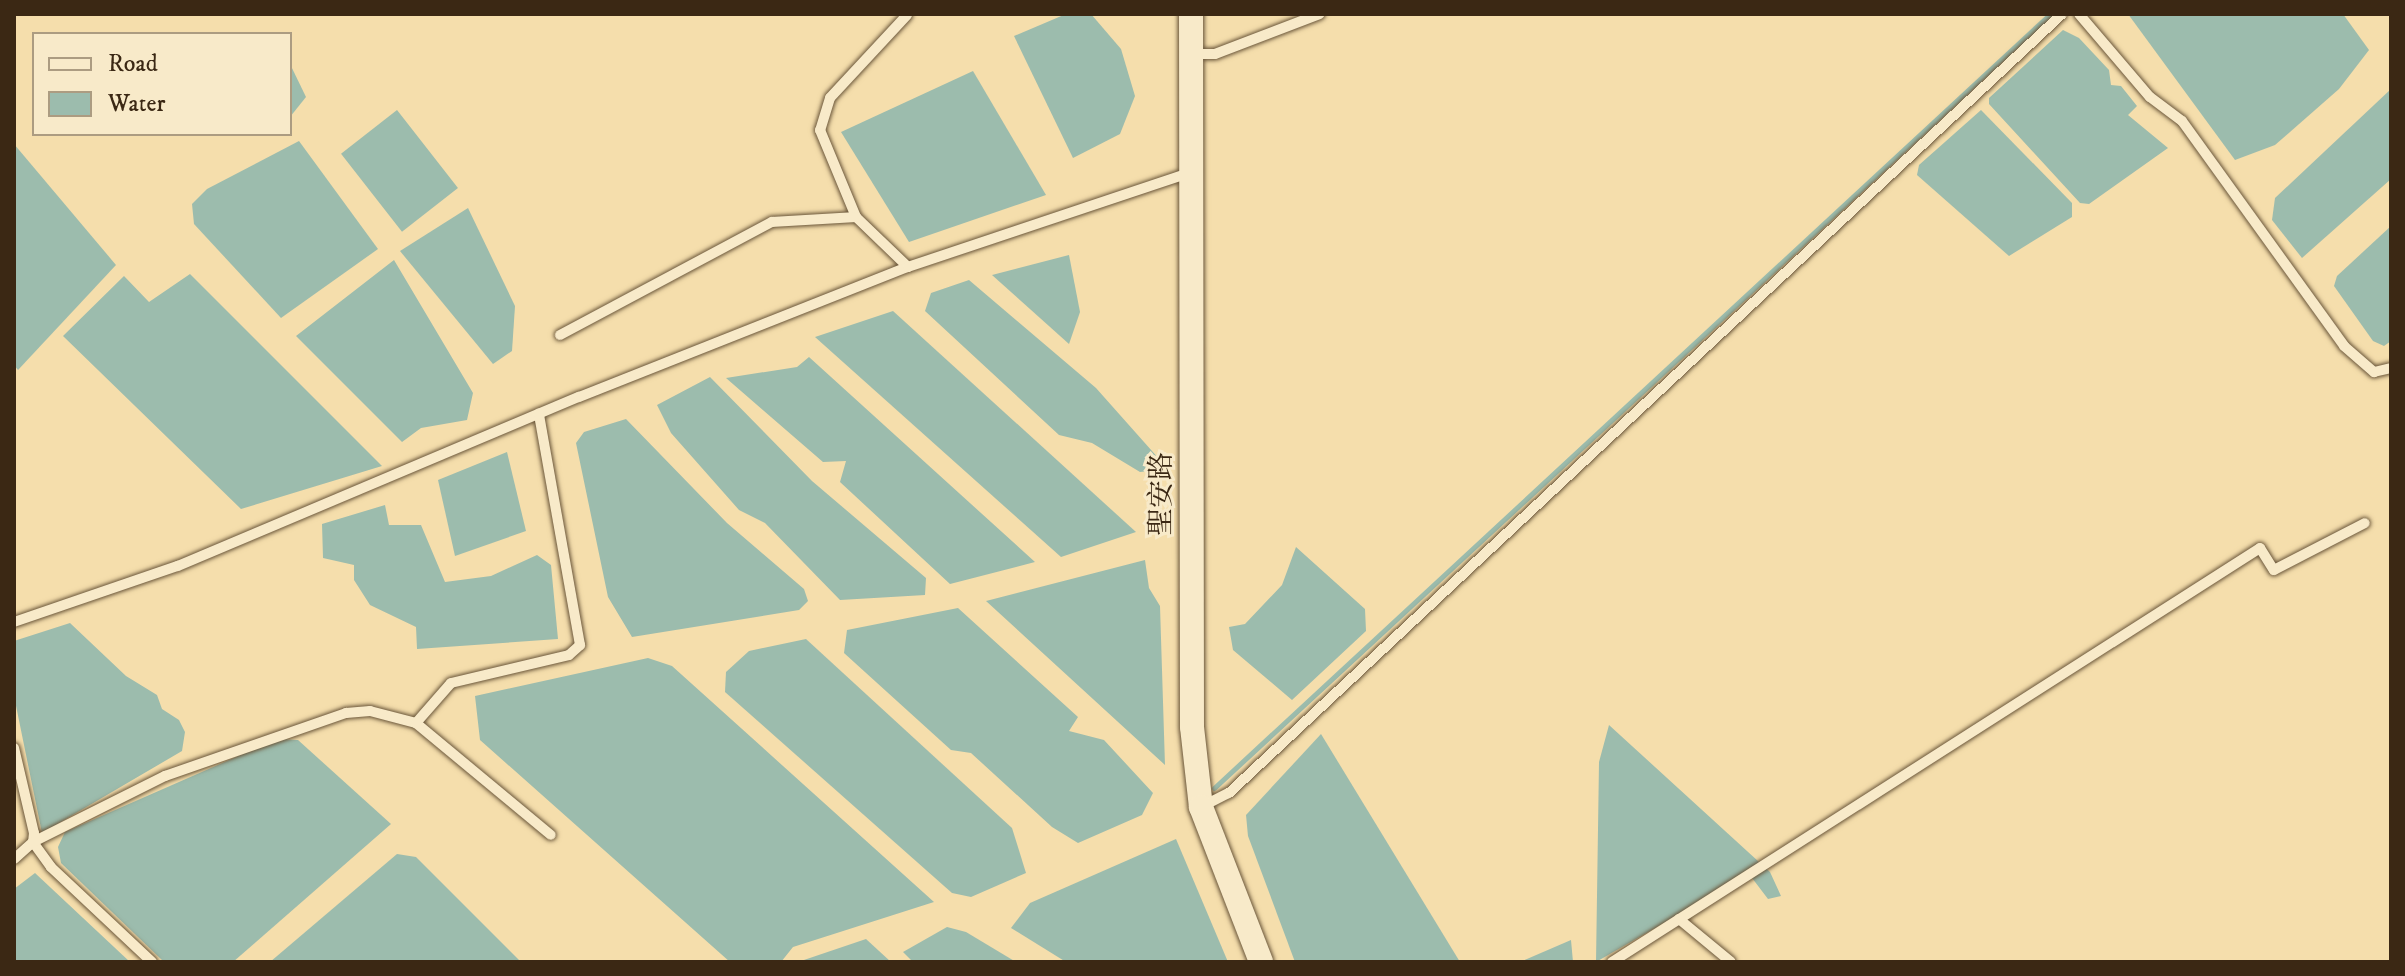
<!DOCTYPE html>
<html>
<head>
<meta charset="utf-8">
<style>
  body { margin:0 }
  #map { position:relative; width:2405px; height:976px; overflow:hidden; background:#f5deac; font-family:"IM FELL DW Pica","Noto Serif TC",serif }
  div>[style] { position:absolute }
  .water>* { inset:0; background:#9cbcad; transform-origin:0 0 }
  .stream>* { height:5px; margin:-2.5px; padding:0 2.5px; transform-origin:2.5px; border-radius:2.5px; background:#9cbcad }
  .roads { filter:drop-shadow(0 0 2px #6a563a) drop-shadow(0 0 2px #6a563a) }
  .service>* { height:10px; margin:-5px; padding:0 5px; transform-origin:5px; border-radius:5px; background:#f8eac9 }
  .tertiary>* { height:24px; margin:-12px; padding:0 12px; transform-origin:12px; border-radius:12px; background:#f8eac9 }
  span { translate:-50% -50%; white-space:nowrap; text-align:center; line-height:1.15; -webkit-text-stroke:6px #f8eac9; paint-order:stroke }
  .street-label { font-size:28px; color:#3b2814 }
  .frame { position:absolute; inset:0; border:16px solid #3b2814; pointer-events:none }
  .legend { position:absolute; left:32px; top:32px; width:260px; height:104px; box-sizing:border-box; background:#f8eac9; border:2px solid #ac9c81; margin:0; padding:10px 14px; list-style:none; font-size:24px; color:#3b2814 }
  .legend li { display:flex; align-items:center; gap:16px; height:40px }
  .legend b { width:40px; border:2px solid #ac9c81 }
</style>
</head>
<body>
<div id="map">
  <div class="water">
    <i style="clip-path:polygon(1066px 14px,1091px 14px,1121px 49px,1135px 96px,1120px 134px,1073px 158px,1014px 36px)"></i>
    <i style="clip-path:polygon(2128px 14px,2343px 14px,2369px 50px,2339px 89px,2275px 145px,2235px 160px)"></i>
    <i style="clip-path:polygon(2063px 30px,2079px 38px,2109px 70px,2111px 85px,2121px 86px,2137px 106px,2128px 115px,2168px 148px,2089px 204px,2080px 203px,1989px 104px,1989px 98px)"></i>
    <i style="clip-path:polygon(290px 64px,306px 97px,290px 117px)"></i>
    <i style="clip-path:polygon(973px 71px,1046px 195px,909px 242px,841px 132px)"></i>
    <i style="clip-path:polygon(2391px 89px,2391px 179px,2302px 258px,2272px 220px,2275px 198px)"></i>
    <i style="left:397px;top:110px;width:99px;height:71px;rotate:52deg"></i>
    <i style="clip-path:polygon(1981px 110px,2072px 203px,2072px 217px,2009px 256px,1917px 175px,1919px 165px)"></i>
    <i style="clip-path:polygon(299px 141px,378px 249px,281px 318px,194px 224px,192px 204px,207px 189px)"></i>
    <i style="clip-path:polygon(14px 144px,116px 265px,18px 370px,14px 365px)"></i>
    <i style="clip-path:polygon(468px 208px,515px 306px,512px 351px,493px 364px,400px 251px)"></i>
    <i style="clip-path:polygon(2391px 226px,2391px 341px,2384px 346px,2373px 341px,2334px 286px,2337px 276px)"></i>
    <i style="clip-path:polygon(1069px 255px,1080px 312px,1069px 344px,992px 275px)"></i>
    <i style="clip-path:polygon(394px 260px,473px 393px,467px 420px,421px 428px,402px 442px,296px 336px)"></i>
    <i style="clip-path:polygon(190px 274px,382px 466px,241px 509px,63px 336px,124px 276px,149px 302px)"></i>
    <i style="clip-path:polygon(969px 280px,1096px 388px,1168px 469px,1140px 472px,1092px 443px,1059px 435px,925px 311px,931px 293px)"></i>
    <i style="clip-path:polygon(893px 311px,1136px 532px,1061px 557px,815px 337px)"></i>
    <i style="clip-path:polygon(809px 357px,1035px 562px,950px 584px,840px 482px,846px 461px,823px 462px,726px 378px,797px 367px)"></i>
    <i style="clip-path:polygon(710px 377px,812px 481px,926px 578px,925px 595px,840px 600px,765px 523px,739px 510px,671px 433px,657px 405px)"></i>
    <i style="clip-path:polygon(626px 419px,727px 523px,804px 589px,808px 601px,799px 610px,632px 637px,608px 597px,576px 443px,584px 432px)"></i>
    <i style="clip-path:polygon(507px 452px,526px 531px,455px 556px,438px 480px)"></i>
    <i style="clip-path:polygon(385px 505px,389px 525px,421px 525px,445px 582px,491px 576px,537px 555px,551px 565px,558px 639px,417px 649px,416px 627px,370px 605px,354px 580px,354px 565px,323px 558px,322px 524px)"></i>
    <i style="clip-path:polygon(1296px 547px,1365px 609px,1366px 631px,1292px 700px,1233px 650px,1229px 627px,1245px 624px,1282px 585px)"></i>
    <i style="clip-path:polygon(1145px 560px,1149px 588px,1160px 606px,1165px 765px,986px 601px)"></i>
    <i style="clip-path:polygon(958px 608px,1078px 717px,1069px 731px,1104px 740px,1153px 793px,1142px 815px,1078px 843px,1052px 827px,971px 753px,951px 750px,844px 653px,847px 630px)"></i>
    <i style="clip-path:polygon(70px 623px,126px 676px,157px 695px,162px 709px,179px 720px,185px 732px,182px 751px,42px 833px,14px 696px,14px 641px)"></i>
    <i style="clip-path:polygon(806px 639px,1012px 828px,1026px 873px,971px 897px,952px 893px,725px 692px,726px 672px,749px 651px)"></i>
    <i style="clip-path:polygon(648px 658px,672px 666px,934px 902px,793px 947px,781px 962px,730px 962px,480px 740px,475px 696px)"></i>
    <i style="clip-path:polygon(1609px 725px,1770px 872px,1781px 896px,1768px 899px,1749px 874px,1596px 962px,1599px 762px)"></i>
    <i style="clip-path:polygon(1321px 734px,1460px 962px,1295px 962px,1248px 836px,1246px 815px)"></i>
    <i style="clip-path:polygon(277px 739px,298px 740px,391px 824px,233px 962px,164px 962px,61px 863px,58px 847px,65px 832px)"></i>
    <i style="clip-path:polygon(1176px 839px,1228px 962px,1066px 962px,1011px 928px,1030px 903px)"></i>
    <i style="clip-path:polygon(397px 854px,416px 857px,521px 962px,270px 962px)"></i>
    <i style="clip-path:polygon(35px 873px,130px 962px,14px 962px,14px 889px)"></i>
    <i style="clip-path:polygon(947px 927px,966px 932px,1016px 962px,913px 962px,903px 952px)"></i>
    <i style="clip-path:polygon(866px 939px,891px 962px,798px 962px)"></i>
    <i style="clip-path:polygon(1571px 940px,1573px 962px,1520px 962px)"></i>
  </div>
  <div class="stream">
    <i style="left:1214px;top:788px;width:1139px;rotate:-42.79deg"></i>
  </div>
  <div class="roads">
    <div class="service">
      <i style="left:2079px;top:14px;width:109px;rotate:49.5deg"></i>
      <i style="left:2150px;top:97px;width:40px;rotate:37deg"></i>
      <i style="left:2182px;top:121px;width:277px;rotate:54.2deg"></i>
      <i style="left:2344px;top:346px;width:40px;rotate:41deg"></i>
      <i style="left:2374px;top:372px;width:17px;rotate:-13deg"></i>
      <i style="left:907px;top:15px;width:113px;rotate:132.9deg"></i>
      <i style="left:830px;top:98px;width:34px;rotate:107deg"></i>
      <i style="left:820px;top:130px;width:94px;rotate:67.5deg"></i>
      <i style="left:856px;top:217px;width:72px;rotate:43.9deg"></i>
      <i style="left:1192px;top:54px;width:23px"></i>
      <i style="left:1215px;top:54px;width:112px;rotate:-20.9deg"></i>
      <i style="left:560px;top:335px;width:240px;rotate:-28.1deg"></i>
      <i style="left:772px;top:222px;width:84px;rotate:-3.4deg"></i>
      <i style="left:14px;top:622px;width:173px;rotate:-18.9deg"></i>
      <i style="left:178px;top:566px;width:435px;rotate:-22.9deg"></i>
      <i style="left:579px;top:397px;width:354px;rotate:-21.6deg"></i>
      <i style="left:908px;top:267px;width:296px;rotate:-18.5deg"></i>
      <i style="left:416px;top:723px;width:53px;rotate:-48.8deg"></i>
      <i style="left:451px;top:683px;width:121px;rotate:-13.3deg"></i>
      <i style="left:569px;top:655px;width:15px;rotate:-42deg"></i>
      <i style="left:580px;top:645px;width:235px;rotate:-100.1deg"></i>
      <i style="left:14px;top:748px;width:87px;rotate:76.8deg"></i>
      <i style="left:34px;top:833px;width:9px;rotate:96deg"></i>
      <i style="left:33px;top:842px;width:25px;rotate:138deg"></i>
      <i style="left:1203px;top:806px;width:29px;rotate:-27deg"></i>
      <i style="left:1229px;top:793px;width:1140px;rotate:-43.08deg"></i>
      <i style="left:1679px;top:919px;width:67px;rotate:39.6deg"></i>
      <i style="left:152px;top:962px;width:139px;rotate:-136.8deg"></i>
      <i style="left:51px;top:867px;width:31px;rotate:-126deg"></i>
      <i style="left:33px;top:842px;width:148px;rotate:-26.6deg"></i>
      <i style="left:165px;top:776px;width:192px;rotate:-19.2deg"></i>
      <i style="left:346px;top:713px;width:24px;rotate:-5deg"></i>
      <i style="left:370px;top:711px;width:48px;rotate:14.6deg"></i>
      <i style="left:416px;top:723px;width:175px;rotate:39.7deg"></i>
      <i style="left:1612px;top:962px;width:769px;rotate:-32.57deg"></i>
      <i style="left:2260px;top:548px;width:26px;rotate:58deg"></i>
      <i style="left:2274px;top:570px;width:102px;rotate:-27.3deg"></i>
    </div>
    <div class="tertiary">
      <i style="left:1191px;top:14px;width:713px;rotate:89.92deg"></i>
      <i style="left:1192px;top:727px;width:81px;rotate:83.6deg"></i>
      <i style="left:1201px;top:807px;width:166px;rotate:68.8deg"></i>
    </div>
  </div>
  <div class="street-label">
    <span style="left:1162px;top:494px;rotate:-90deg">聖安路</span>
  </div>
  <div class="frame"></div>
  <ul class="legend">
  <li><b style="height:10px;background:#f8eac9"></b>Road</li>
  <li><b style="height:22px;background:#9cbcad"></b>Water</li>
  </ul>
</div>
</body>
</html>
